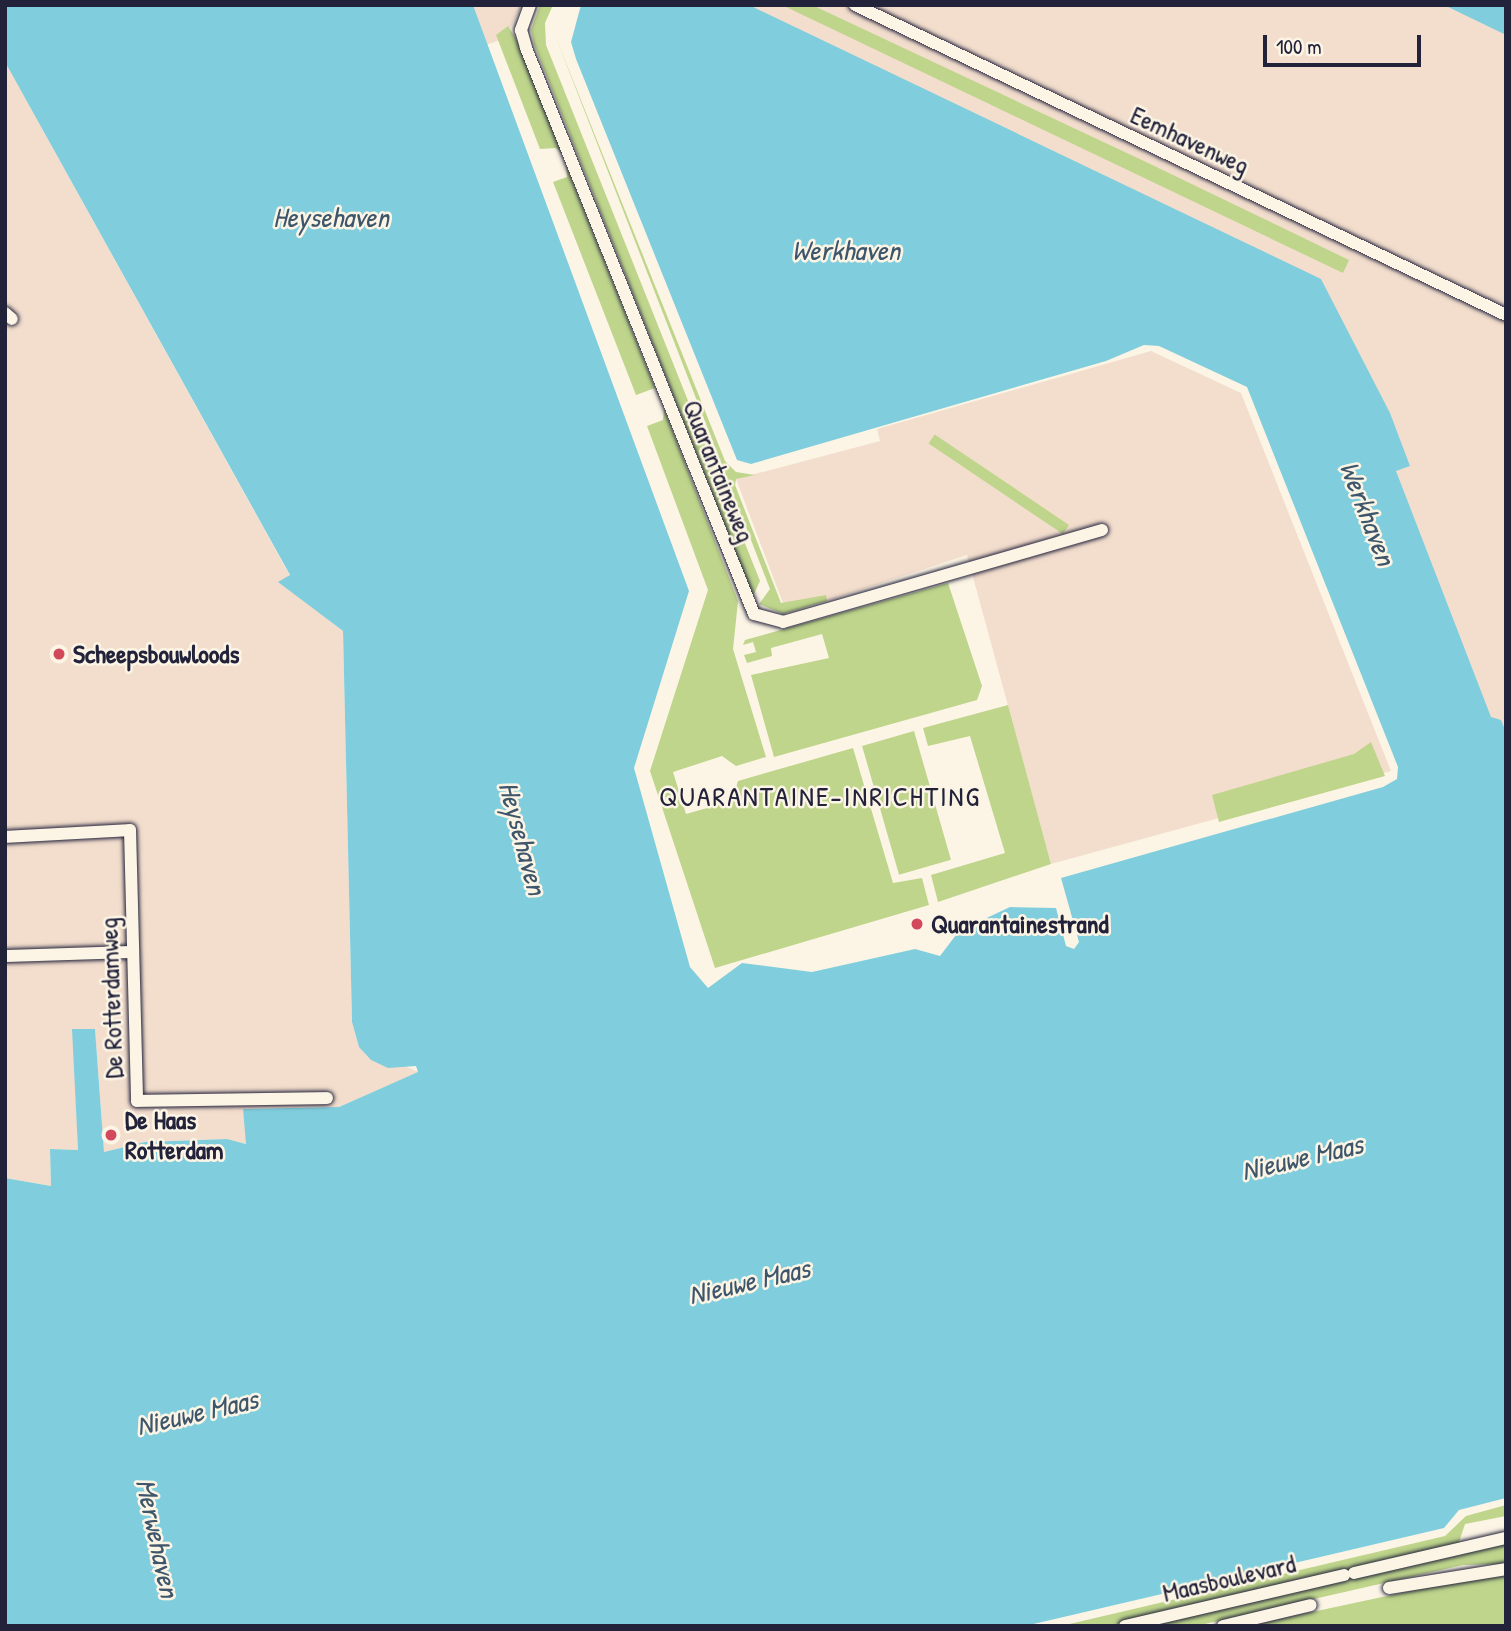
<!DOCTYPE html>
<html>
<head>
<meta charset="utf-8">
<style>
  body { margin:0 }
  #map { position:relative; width:1511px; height:1631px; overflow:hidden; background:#fcf5e5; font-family:"Patrick Hand",sans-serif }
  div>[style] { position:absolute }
  .built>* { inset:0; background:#f3decd }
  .green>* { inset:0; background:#bed58b; transform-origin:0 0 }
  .water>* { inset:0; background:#80cedd }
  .roads { filter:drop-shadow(0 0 2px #22223b) drop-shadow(0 0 2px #22223b) }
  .street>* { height:12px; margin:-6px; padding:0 6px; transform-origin:6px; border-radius:6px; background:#fcf5e5 }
  .dots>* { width:19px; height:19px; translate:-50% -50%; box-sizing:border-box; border:4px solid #fcf5e5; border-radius:50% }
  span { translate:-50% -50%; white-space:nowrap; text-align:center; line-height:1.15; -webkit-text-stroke:5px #fcf5e5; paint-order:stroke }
  .street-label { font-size:26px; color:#22223b }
  .poi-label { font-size:26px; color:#22223b; font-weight:700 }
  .left { translate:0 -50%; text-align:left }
  .water-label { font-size:28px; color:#3e566c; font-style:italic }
  .neighbourhood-label { font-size:28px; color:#22223b; letter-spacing:2px }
  .frame { position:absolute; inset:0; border:7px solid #22223b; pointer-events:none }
  .scale { position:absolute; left:1263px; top:35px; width:158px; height:32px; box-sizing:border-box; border:4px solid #22223b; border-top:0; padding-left:9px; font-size:21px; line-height:24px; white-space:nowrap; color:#22223b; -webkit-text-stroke:5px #fcf5e5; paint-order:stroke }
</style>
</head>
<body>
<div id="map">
  <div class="built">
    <i style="clip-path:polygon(464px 5px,522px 5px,505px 38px,481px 47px)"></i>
    <i style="clip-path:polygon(692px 5px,1506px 5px,1506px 811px,1306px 319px)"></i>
    <i style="clip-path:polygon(5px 62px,290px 576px,279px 582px,343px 631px,352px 1022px,359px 1047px,419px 1072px,339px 1107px,243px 1109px,247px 1144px,226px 1139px,145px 1142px,104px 1152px,95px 1030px,73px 1029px,78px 1150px,50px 1149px,51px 1186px,5px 1178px)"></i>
    <i style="clip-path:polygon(1151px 351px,1241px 393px,1391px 771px,1051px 864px,967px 555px,827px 601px,825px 595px,784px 606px,736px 479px,880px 441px,877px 429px)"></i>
  </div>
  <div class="green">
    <i style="clip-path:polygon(540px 5px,553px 5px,545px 23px,546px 45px,760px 581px,753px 596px,534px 44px,531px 30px)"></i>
    <i style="clip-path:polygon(782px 5px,812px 5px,1146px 162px,1349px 260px,1343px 273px)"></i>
    <i style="clip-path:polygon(508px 26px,521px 47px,564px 156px,556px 148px,540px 149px,496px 35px)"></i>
    <i style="clip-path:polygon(555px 35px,725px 461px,736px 472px,755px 475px,736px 479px,735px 485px,781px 603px,826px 595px,827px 601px,783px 614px,759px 604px,770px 589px)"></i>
    <i style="clip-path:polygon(566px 165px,655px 388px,636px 395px,553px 182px,567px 177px)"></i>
    <i style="clip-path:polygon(664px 409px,738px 601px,733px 649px,766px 757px,736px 766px,722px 756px,673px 772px,686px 814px,732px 801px,738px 781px,853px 748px,893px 883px,922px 878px,929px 905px,715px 968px,650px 771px,708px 590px,647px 426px,663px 420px)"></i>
    <i style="left:1069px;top:525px;width:11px;height:162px;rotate:124deg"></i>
    <i style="clip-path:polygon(948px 583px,982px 686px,977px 700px,774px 757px,751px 675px,829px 658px,822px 634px,771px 648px,772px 656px,747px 663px,744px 655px,756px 652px,753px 642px,743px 645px,745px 640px)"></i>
    <i style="clip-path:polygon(1008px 705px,1051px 864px,938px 902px,931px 875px,1005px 853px,970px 736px,928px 746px,923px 728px)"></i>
    <i style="left:914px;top:731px;width:134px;height:54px;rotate:74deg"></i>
    <i style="clip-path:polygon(1371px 742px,1385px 776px,1219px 822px,1212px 795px,1354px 754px)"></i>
    <i style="clip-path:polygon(1506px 1505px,1506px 1516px,1465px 1524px,1458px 1545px,1109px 1626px,1061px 1626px,1445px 1536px,1466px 1516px)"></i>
    <i style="clip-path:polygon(1506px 1543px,1506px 1564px,1463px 1565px,1196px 1626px,1142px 1626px)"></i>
    <i style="clip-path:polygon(1506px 1576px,1506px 1626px,1247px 1626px,1457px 1581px)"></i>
  </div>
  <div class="water">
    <i style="clip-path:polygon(5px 5px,473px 5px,689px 591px,634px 768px,690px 967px,708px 988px,742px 963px,812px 972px,915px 949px,940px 956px,959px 931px,1010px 907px,1056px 908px,1066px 946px,1074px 949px,1079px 942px,1061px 878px,1383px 787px,1397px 779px,1398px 767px,1247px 387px,1159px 346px,1144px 345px,1106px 361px,751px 464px,737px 460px,576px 59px,571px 42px,581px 5px,749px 5px,1321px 279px,1390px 413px,1410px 466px,1396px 471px,1491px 717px,1501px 720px,1506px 732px,1506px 1498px,1459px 1510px,1444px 1528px,1025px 1626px,5px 1626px,5px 1178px,51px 1186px,50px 1149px,78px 1150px,72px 1029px,95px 1029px,104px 1152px,145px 1142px,227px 1139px,246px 1144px,243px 1109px,339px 1107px,418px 1072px,416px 1066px,388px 1068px,371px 1060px,359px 1047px,352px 1022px,343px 631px,278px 582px,290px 575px,5px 62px)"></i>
    <i style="clip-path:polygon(1444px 5px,1506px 5px,1506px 35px)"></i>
  </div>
  <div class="roads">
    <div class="street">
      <i style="left:530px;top:5px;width:27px;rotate:110deg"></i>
      <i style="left:521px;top:30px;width:19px;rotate:74deg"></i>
      <i style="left:526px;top:48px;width:610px;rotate:68.06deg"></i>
      <i style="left:754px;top:614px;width:30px;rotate:15deg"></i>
      <i style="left:783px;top:622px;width:332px;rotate:-16.1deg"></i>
      <i style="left:855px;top:5px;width:721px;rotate:25.46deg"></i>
      <i style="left:5px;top:313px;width:9px;rotate:41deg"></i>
      <i style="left:5px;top:837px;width:125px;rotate:-3.2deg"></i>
      <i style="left:130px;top:830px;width:271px;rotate:88.5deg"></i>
      <i style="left:137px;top:1101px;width:190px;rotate:-0.9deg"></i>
      <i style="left:5px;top:956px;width:127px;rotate:-1.8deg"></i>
      <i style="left:1354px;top:1573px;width:156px;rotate:-13deg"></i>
      <i style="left:1389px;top:1588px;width:119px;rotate:-9.2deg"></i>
      <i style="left:1125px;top:1626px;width:225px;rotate:-13.1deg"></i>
      <i style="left:1223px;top:1626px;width:90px;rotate:-13.4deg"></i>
    </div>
  </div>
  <div class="dots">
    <i style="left:59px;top:654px;background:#d1495b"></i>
    <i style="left:917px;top:924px;background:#d1495b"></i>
    <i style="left:111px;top:1135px;background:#d1495b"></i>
  </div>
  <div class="street-label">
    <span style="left:1190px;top:140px;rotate:25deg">Eemhavenweg</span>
    <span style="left:719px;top:471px;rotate:68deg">Quarantaineweg</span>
    <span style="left:111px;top:998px;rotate:-92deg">De Rotterdamweg</span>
    <span style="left:1229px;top:1578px;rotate:-13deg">Maasboulevard</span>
  </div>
  <div class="poi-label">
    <span class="left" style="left:73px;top:654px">Scheepsbouwloods</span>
    <span class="left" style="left:931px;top:924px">Quarantainestrand</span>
    <span class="left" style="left:125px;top:1135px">De Haas<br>Rotterdam</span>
  </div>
  <div class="water-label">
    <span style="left:331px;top:217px">Heysehaven</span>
    <span style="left:846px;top:250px">Werkhaven</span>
    <span style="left:1368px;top:513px;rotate:69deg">Werkhaven</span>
    <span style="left:523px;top:838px;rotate:75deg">Heysehaven</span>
    <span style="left:1302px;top:1157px;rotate:-13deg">Nieuwe Maas</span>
    <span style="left:749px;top:1281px;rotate:-13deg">Nieuwe Maas</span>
    <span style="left:197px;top:1412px;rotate:-13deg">Nieuwe Maas</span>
    <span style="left:158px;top:1538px;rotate:78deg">Merwehaven</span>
  </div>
  <div class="neighbourhood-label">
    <span style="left:820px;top:796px">QUARANTAINE-INRICHTING</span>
  </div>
  <div class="frame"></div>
  <div class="scale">100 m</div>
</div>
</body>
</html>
